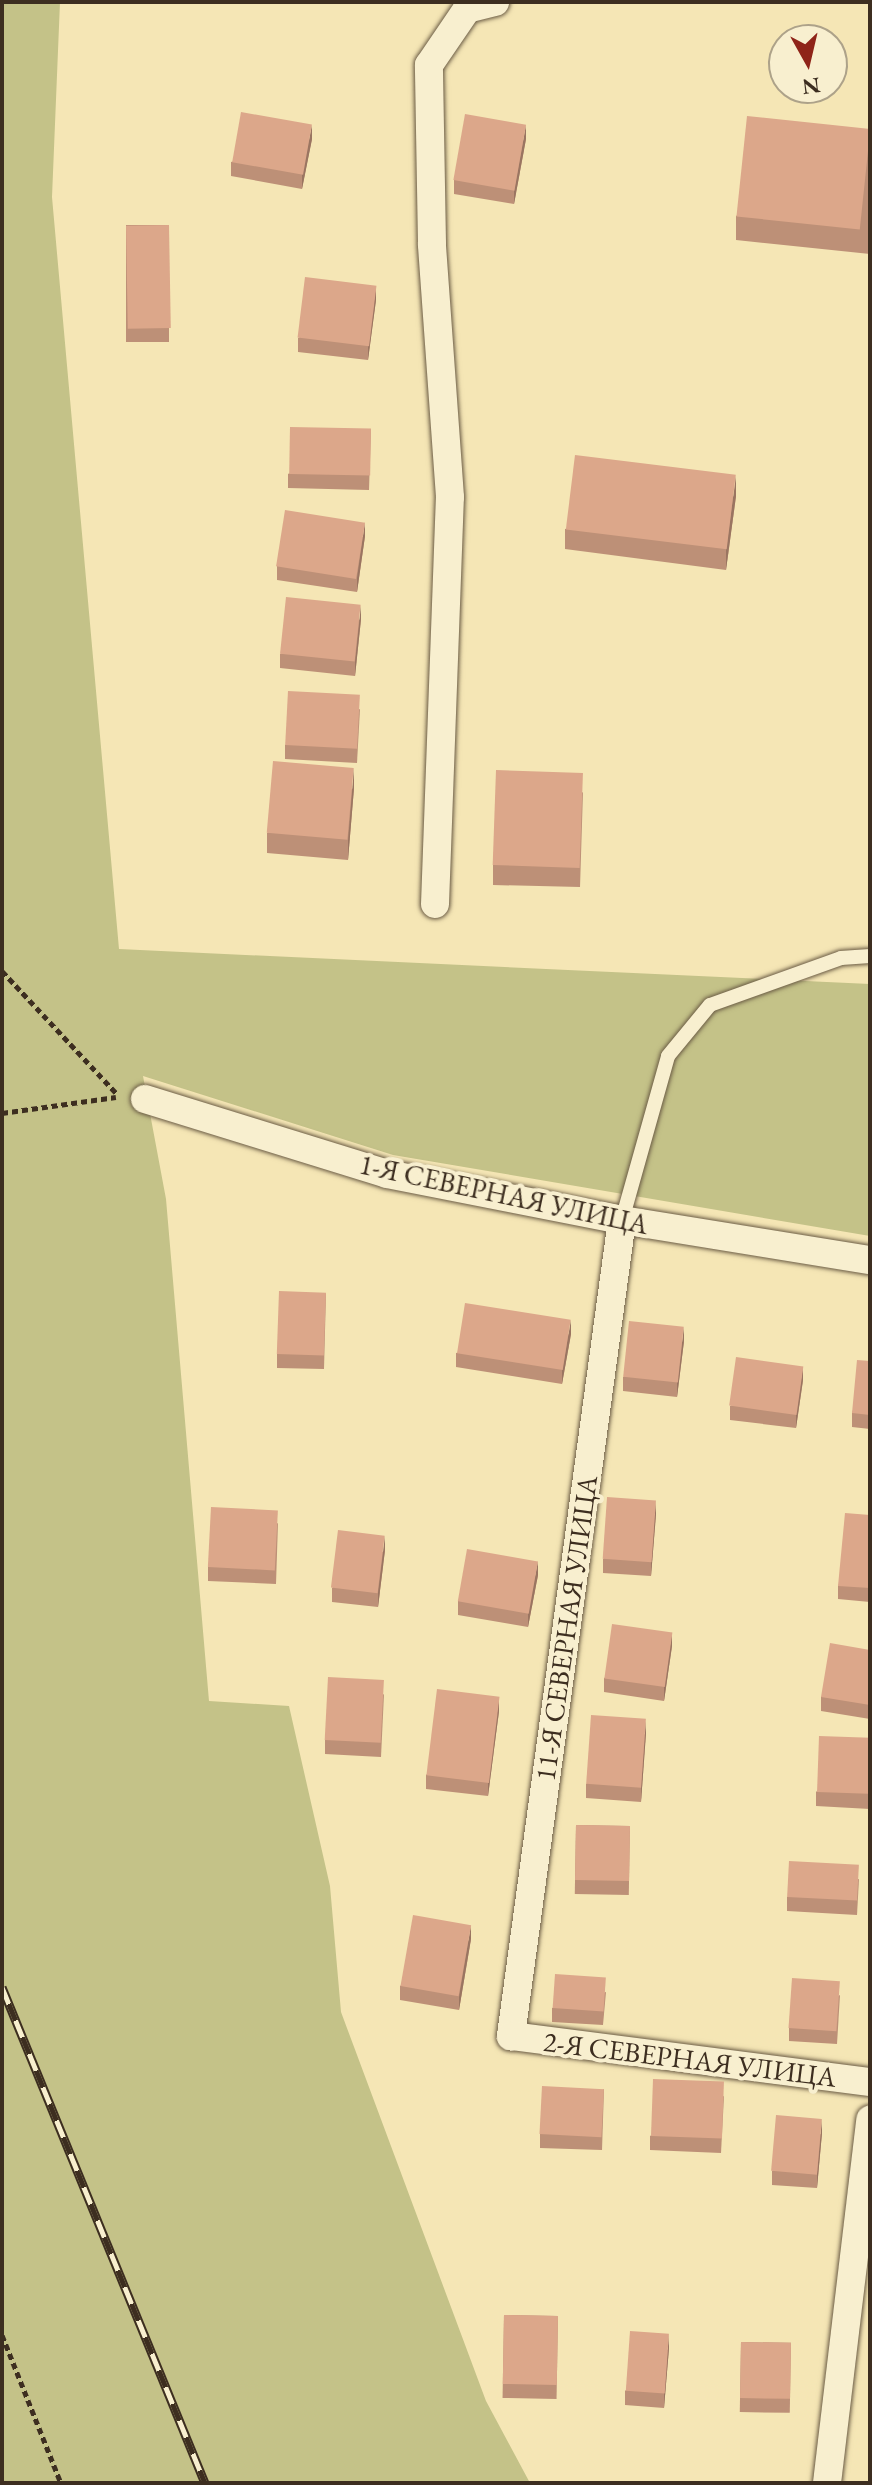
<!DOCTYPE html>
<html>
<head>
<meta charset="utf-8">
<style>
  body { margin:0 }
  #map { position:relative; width:872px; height:2485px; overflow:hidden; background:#f5e6b5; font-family:"EB Garamond",serif }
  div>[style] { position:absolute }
  .green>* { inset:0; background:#c4c288 }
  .path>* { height:5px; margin-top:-2.5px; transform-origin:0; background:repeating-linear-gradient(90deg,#3d2e20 0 6px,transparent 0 10px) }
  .roads { filter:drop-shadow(0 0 2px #6b5c45) drop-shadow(0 0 2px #6b5c45) }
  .service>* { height:14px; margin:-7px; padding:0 7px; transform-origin:7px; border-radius:7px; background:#f8efcf }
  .minor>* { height:28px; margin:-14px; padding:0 14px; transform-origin:14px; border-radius:14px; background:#f8efcf }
  .rail>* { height:9px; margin-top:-4.5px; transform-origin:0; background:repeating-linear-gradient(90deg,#f8efcf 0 18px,#3d2e20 0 36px); box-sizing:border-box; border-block:2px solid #3d2e20 }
  .wall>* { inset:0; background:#bd9077; transform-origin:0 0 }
  .shaded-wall>* { inset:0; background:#9a7561 }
  .building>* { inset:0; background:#dca78a; transform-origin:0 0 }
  span { translate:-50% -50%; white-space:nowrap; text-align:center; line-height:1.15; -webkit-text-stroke:8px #f8efcf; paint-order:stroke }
  .street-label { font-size:28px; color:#3d2e20 }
  .frame { position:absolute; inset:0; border:4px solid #3d2e20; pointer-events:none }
  .north { position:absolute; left:768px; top:24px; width:80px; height:80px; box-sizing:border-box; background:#f8efcf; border:2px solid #ada289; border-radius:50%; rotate:172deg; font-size:22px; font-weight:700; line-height:32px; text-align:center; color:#3d2e20 }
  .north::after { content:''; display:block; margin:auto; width:28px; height:36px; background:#8f2418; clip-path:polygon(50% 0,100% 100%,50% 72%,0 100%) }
</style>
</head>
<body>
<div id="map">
  <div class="green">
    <i style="clip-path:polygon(2px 2px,60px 2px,52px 197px,119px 949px,870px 984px,870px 1236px,393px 1155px,143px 1076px,166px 1199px,209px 1701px,289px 1706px,330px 1886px,341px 2012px,486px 2401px,530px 2483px,2px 2483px)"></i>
  </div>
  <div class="path">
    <i style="left:2px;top:971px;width:167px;rotate:46.9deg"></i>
    <i style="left:2px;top:1113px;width:115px;rotate:-8deg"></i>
    <i style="left:2px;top:2335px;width:159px;rotate:68.3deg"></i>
  </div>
  <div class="roads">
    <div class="service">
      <i style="left:622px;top:1220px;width:170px;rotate:-74.3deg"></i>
      <i style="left:668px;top:1056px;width:66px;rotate:-50.5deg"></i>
      <i style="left:710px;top:1005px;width:139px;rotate:-19.7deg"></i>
      <i style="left:841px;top:958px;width:29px;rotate:-4deg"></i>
    </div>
    <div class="minor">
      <i style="left:435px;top:904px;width:407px;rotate:-87.9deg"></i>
      <i style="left:450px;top:497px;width:254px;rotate:-94.1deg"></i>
      <i style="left:432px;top:244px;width:179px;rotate:-91deg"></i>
      <i style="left:429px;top:65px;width:68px;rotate:-55.8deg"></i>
      <i style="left:467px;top:9px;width:29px;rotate:-14deg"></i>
      <i style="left:145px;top:1099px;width:253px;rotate:17.2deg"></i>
      <i style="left:387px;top:1174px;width:239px;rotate:11.1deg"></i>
      <i style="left:622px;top:1220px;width:251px;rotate:9.2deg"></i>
      <i style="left:622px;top:1220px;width:824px;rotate:97.75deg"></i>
      <i style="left:511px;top:2036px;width:362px;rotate:7.3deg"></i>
      <i style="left:827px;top:2483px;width:366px;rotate:-83.2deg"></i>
    </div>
  </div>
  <div class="rail">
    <i style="left:2px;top:1987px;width:536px;rotate:67.74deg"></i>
  </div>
  <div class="wall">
    <i style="clip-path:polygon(870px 129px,870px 254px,736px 240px,736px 216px)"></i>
    <i style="clip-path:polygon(312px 139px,302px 189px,231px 176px,231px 162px)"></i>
    <i style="clip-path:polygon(526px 139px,514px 204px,454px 194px,454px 180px)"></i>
    <i style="left:169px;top:225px;width:117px;height:43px;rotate:90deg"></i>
    <i style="clip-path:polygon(376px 300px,368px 360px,298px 352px,298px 338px)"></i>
    <i style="clip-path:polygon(371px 429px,369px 490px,288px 488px,288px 474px)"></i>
    <i style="clip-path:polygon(736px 496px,726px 570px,565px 549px,565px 529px)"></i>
    <i style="clip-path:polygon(365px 536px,357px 592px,277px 580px,277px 566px)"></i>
    <i style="clip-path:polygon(361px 619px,355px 676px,280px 668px,280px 654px)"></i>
    <i style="clip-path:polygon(360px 709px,357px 763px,285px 759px,285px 745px)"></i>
    <i style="clip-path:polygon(354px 788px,348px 860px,267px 853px,267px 833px)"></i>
    <i style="clip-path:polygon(583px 792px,580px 887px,493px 885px,493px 865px)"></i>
    <i style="clip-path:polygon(326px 1293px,324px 1369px,277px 1368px,277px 1354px)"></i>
    <i style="clip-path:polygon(571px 1334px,562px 1384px,456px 1367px,456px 1353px)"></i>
    <i style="clip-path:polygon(684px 1341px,677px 1397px,623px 1391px,623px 1377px)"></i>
    <i style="clip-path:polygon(870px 1361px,870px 1429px,852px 1427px,852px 1413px)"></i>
    <i style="clip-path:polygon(803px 1380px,796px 1428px,730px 1420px,730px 1406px)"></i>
    <i style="clip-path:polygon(656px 1514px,651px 1576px,603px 1573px,603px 1559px)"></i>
    <i style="clip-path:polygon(870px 1515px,870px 1602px,838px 1599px,838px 1586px)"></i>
    <i style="clip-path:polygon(278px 1523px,276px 1584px,208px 1581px,208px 1567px)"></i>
    <i style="clip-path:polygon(385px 1550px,378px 1607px,332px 1602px,332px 1588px)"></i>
    <i style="clip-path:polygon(538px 1575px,528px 1627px,458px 1615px,458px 1601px)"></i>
    <i style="clip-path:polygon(672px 1646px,664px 1701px,604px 1692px,604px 1678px)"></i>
    <i style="clip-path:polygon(870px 1650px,870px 1719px,821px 1711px,821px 1697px)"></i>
    <i style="clip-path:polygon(384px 1694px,381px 1757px,325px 1754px,325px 1740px)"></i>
    <i style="clip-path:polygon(499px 1711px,488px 1796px,426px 1789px,426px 1775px)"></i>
    <i style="clip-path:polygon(646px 1733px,641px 1802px,586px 1798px,586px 1784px)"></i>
    <i style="clip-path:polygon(870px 1738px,870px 1809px,816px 1806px,816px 1792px)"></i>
    <i style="left:576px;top:1825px;width:54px;height:69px;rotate:1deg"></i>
    <i style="clip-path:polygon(859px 1879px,857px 1915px,787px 1911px,787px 1897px)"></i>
    <i style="clip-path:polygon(471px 1939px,459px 2010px,400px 2000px,400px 1986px)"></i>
    <i style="clip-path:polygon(606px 1992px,603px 2025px,552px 2022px,552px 2008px)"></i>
    <i style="clip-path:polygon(840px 1995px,837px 2044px,789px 2041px,789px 2028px)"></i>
    <i style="clip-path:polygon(604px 2089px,602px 2150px,540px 2148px,540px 2134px)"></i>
    <i style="clip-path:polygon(724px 2096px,721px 2153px,650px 2150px,650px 2136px)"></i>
    <i style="clip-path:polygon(822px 2133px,817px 2188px,772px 2185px,772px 2171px)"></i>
    <i style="left:504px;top:2315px;width:54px;height:83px;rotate:1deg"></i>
    <i style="left:741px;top:2342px;width:50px;height:70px;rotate:1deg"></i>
    <i style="clip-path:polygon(669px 2348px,664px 2408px,625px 2405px,625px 2391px)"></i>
  </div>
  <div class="shaded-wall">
    <i style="clip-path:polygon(312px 125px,312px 139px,302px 189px,302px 175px)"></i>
    <i style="clip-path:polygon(526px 125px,526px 139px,514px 204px,514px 190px)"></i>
    <i style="clip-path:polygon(376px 286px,376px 300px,368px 360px,368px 346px)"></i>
    <i style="clip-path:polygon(736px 476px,736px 496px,726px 570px,726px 550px)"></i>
    <i style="clip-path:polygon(365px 522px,365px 536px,357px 592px,357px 578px)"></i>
    <i style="clip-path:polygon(361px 605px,361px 619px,355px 676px,355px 662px)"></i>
    <i style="clip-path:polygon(354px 768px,354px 788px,348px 860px,348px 841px)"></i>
    <i style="clip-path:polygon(571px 1320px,571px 1334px,562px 1384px,562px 1371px)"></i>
    <i style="clip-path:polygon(684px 1327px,684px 1341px,677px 1397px,677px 1383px)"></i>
    <i style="clip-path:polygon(803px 1366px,803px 1380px,796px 1428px,796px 1414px)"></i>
    <i style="clip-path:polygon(656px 1500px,656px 1514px,651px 1576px,651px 1562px)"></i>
    <i style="clip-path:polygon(385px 1536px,385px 1550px,378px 1607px,378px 1593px)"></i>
    <i style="clip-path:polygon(538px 1561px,538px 1575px,528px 1627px,528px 1613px)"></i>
    <i style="clip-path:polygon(672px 1632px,672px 1646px,664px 1701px,664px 1687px)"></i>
    <i style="clip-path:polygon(499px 1697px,499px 1711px,488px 1796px,488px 1782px)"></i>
    <i style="clip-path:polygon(646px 1719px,646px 1733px,641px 1802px,641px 1788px)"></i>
    <i style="clip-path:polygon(471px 1925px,471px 1939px,459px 2010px,459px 1997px)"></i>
    <i style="clip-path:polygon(822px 2119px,822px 2133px,817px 2188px,817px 2174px)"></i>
    <i style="clip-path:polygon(669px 2334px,669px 2348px,664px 2408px,664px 2394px)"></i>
  </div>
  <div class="building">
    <i style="left:241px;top:112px;width:72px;height:51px;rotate:10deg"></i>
    <i style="left:465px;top:114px;width:62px;height:67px;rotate:10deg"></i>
    <i style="left:747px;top:116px;width:124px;height:101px;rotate:6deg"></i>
    <i style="left:169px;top:225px;width:103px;height:43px;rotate:89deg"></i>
    <i style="left:305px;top:277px;width:72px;height:61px;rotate:7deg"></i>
    <i style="left:290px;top:427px;width:81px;height:47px;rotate:1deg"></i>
    <i style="left:575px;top:455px;width:162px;height:75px;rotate:7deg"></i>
    <i style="left:285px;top:510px;width:81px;height:57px;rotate:9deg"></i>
    <i style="left:286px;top:597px;width:75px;height:57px;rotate:6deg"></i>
    <i style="left:288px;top:691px;width:72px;height:54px;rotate:3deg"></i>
    <i style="left:273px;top:761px;width:81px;height:72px;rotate:5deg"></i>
    <i style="left:496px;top:770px;width:87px;height:95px;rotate:2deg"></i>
    <i style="left:279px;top:1291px;width:47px;height:63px;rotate:2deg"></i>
    <i style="left:465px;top:1303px;width:107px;height:51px;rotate:9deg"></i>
    <i style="left:629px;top:1321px;width:55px;height:56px;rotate:6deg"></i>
    <i style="left:736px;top:1357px;width:68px;height:49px;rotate:8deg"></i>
    <i style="clip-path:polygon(857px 1360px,870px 1361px,870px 1415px,852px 1413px)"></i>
    <i style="left:607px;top:1497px;width:49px;height:62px;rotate:4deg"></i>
    <i style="left:211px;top:1507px;width:67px;height:60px;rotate:3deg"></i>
    <i style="clip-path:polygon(845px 1513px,870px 1515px,870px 1588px,838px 1586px)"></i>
    <i style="left:338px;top:1530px;width:47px;height:58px;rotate:7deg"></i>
    <i style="left:467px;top:1549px;width:72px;height:53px;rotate:10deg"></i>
    <i style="left:612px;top:1624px;width:61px;height:55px;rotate:8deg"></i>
    <i style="clip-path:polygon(830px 1643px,870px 1650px,870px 1705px,821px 1697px)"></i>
    <i style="left:328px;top:1677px;width:56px;height:63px;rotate:3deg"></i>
    <i style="left:437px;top:1689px;width:63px;height:87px;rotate:7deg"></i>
    <i style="left:591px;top:1715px;width:55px;height:69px;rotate:4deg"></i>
    <i style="left:819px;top:1736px;width:51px;height:56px;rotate:2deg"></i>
    <i style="left:576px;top:1825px;width:54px;height:55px;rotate:1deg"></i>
    <i style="left:789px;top:1861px;width:70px;height:36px;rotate:3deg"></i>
    <i style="left:413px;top:1915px;width:59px;height:72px;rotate:10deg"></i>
    <i style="left:555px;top:1974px;width:51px;height:34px;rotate:4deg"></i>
    <i style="left:792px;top:1978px;width:48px;height:50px;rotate:4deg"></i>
    <i style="left:653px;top:2079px;width:71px;height:57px;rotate:2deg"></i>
    <i style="left:542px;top:2086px;width:62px;height:48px;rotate:3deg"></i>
    <i style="left:776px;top:2115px;width:46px;height:56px;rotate:5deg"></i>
    <i style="left:504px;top:2315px;width:54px;height:69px;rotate:1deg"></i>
    <i style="left:630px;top:2331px;width:39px;height:60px;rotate:4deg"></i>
    <i style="left:741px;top:2342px;width:50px;height:56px;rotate:1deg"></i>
    <i style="clip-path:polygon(721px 2482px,765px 2483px,721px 2483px)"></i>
  </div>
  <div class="street-label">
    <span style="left:504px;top:1194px;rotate:12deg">1-Я СЕВЕРНАЯ УЛИЦА</span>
    <span style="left:566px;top:1628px;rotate:-82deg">11-Я СЕВЕРНАЯ УЛИЦА</span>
    <span style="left:690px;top:2059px;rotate:7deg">2-Я СЕВЕРНАЯ УЛИЦА</span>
  </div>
  <div class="frame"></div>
  <div class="north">N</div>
</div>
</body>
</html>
